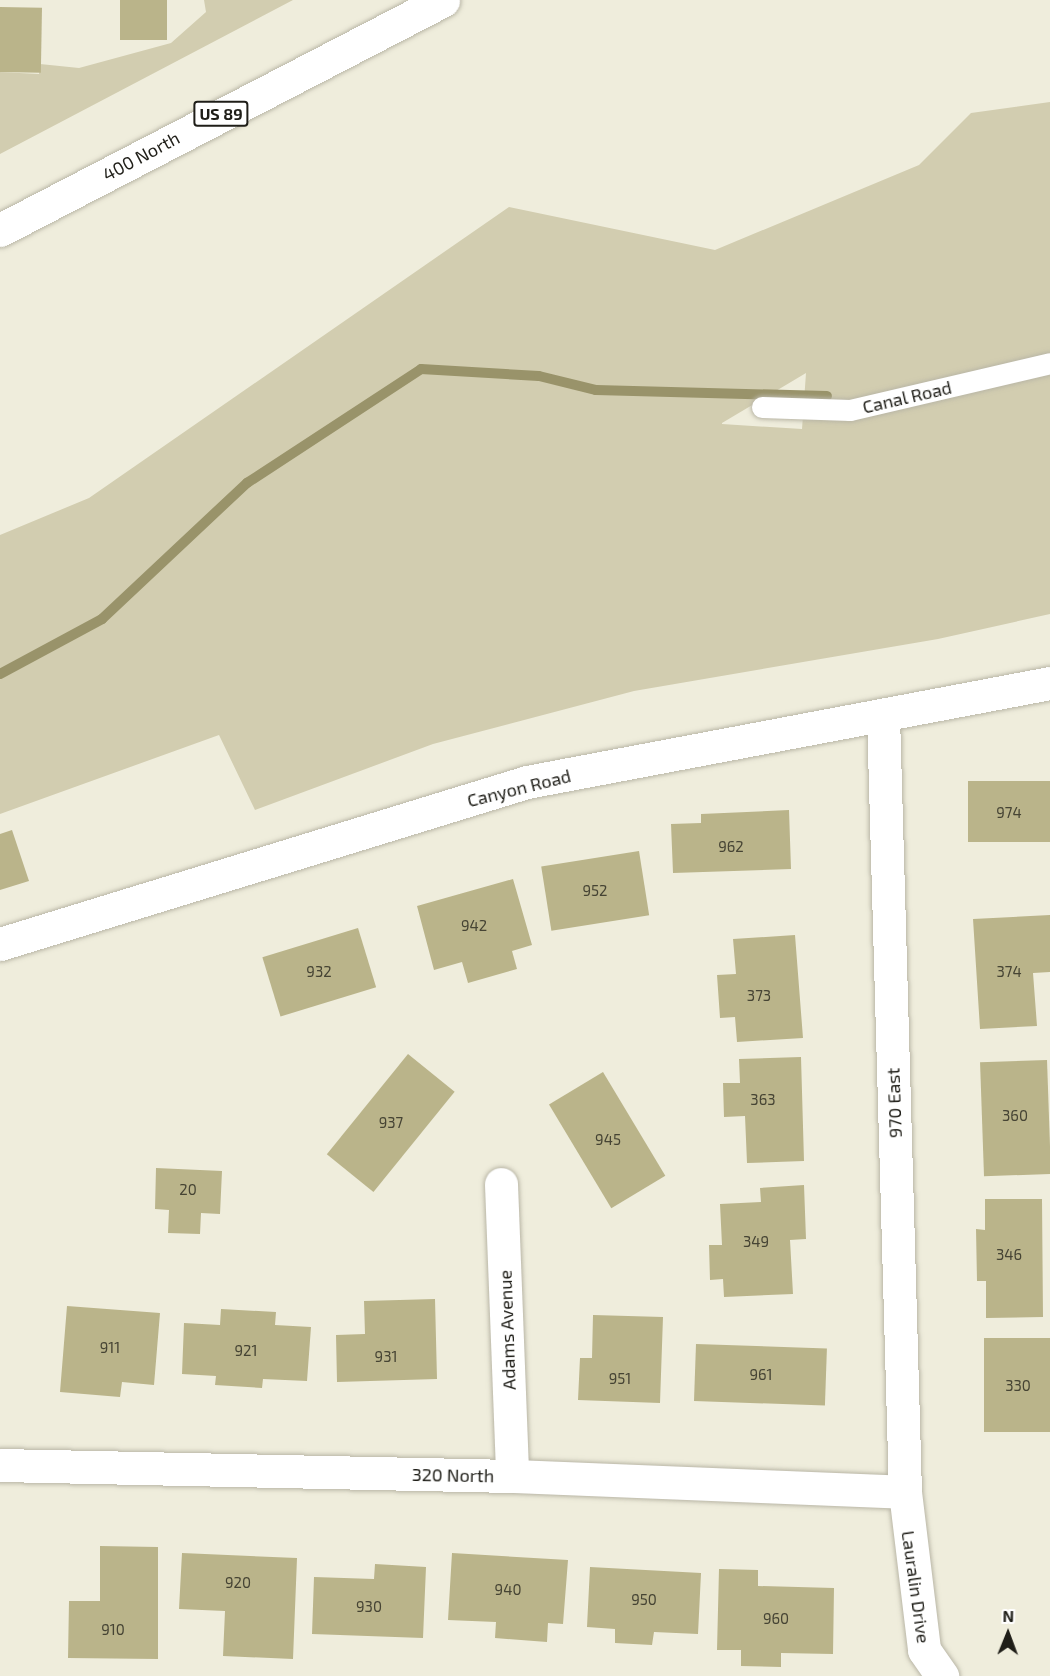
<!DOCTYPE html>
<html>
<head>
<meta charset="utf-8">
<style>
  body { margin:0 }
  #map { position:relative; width:1050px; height:1676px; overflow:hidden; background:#efeddc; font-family:"Exo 2",sans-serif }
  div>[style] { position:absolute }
  .green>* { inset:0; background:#d2cdb0 }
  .stream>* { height:10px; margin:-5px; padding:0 5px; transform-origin:5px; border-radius:5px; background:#99936a }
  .building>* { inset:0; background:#bab48a; transform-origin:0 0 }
  .roads { filter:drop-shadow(0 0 2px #b9b6a6) drop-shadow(0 0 2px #b9b6a6) }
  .service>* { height:21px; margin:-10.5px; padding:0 10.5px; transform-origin:10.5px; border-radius:10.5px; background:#fff }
  .minor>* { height:33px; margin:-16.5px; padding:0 16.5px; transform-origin:16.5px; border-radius:16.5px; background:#fff }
  .tertiary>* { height:33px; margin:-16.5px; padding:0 16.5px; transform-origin:16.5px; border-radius:16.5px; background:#fff }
  .primary>* { height:33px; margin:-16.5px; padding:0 16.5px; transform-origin:16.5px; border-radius:16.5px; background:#fff }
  span { translate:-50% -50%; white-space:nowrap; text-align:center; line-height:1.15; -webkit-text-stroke:5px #fff; paint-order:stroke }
  .number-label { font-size:15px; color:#464434 }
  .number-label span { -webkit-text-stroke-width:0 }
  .shield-label span { padding:2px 4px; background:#fff; border:2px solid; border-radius:4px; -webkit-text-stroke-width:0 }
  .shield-label { font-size:16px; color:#1f1e18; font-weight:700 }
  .street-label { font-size:18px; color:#1f1e18 }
  .north { position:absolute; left:978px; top:1604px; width:60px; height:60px; -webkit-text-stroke:4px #fff; paint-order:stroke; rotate:1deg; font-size:16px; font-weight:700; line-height:24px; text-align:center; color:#1f1e18 }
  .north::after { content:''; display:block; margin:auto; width:21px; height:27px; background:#1f1e18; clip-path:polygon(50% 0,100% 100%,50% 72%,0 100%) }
</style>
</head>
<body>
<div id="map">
  <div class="green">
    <i style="clip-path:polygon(204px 0,293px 0,0 154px,0 72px,39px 74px,40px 64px,79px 68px,171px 43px,206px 12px)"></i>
    <i style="clip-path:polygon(evenodd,1050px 102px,1050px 614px,938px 639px,634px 691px,433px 744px,255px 810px,219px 735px,0 814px,0 535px,89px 498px,509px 207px,715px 250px,919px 165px,971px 113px,1050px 102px,806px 373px,802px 429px,722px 424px,722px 423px,806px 373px)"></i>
  </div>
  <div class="stream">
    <i style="left:0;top:674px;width:116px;rotate:-28.3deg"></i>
    <i style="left:102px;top:619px;width:199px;rotate:-43.2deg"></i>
    <i style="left:247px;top:483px;width:208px;rotate:-33.2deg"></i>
    <i style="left:421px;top:369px;width:118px;rotate:3.4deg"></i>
    <i style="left:539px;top:376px;width:59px;rotate:13.8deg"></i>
    <i style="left:596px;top:390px;width:231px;rotate:1.5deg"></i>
  </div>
  <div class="building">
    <i style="left:120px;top:0;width:47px;height:40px"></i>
    <i style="left:0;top:7px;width:42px;height:65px;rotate:1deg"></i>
    <i style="left:1050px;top:781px;width:61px;height:82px;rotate:90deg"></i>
    <i style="clip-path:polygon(789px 810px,791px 869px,673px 873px,671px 824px,701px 823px,701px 814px)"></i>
    <i style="clip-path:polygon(12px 830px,29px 881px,0 890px,0 834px)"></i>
    <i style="left:639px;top:851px;width:65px;height:99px;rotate:81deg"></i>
    <i style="clip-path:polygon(513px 879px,532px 945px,512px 951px,517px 969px,468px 983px,462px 962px,434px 970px,417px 906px)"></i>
    <i style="clip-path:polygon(1050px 915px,1050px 972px,1033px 973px,1037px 1026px,980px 1029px,973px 919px)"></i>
    <i style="left:358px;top:928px;width:62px;height:100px;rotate:73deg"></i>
    <i style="clip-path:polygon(795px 935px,803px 1038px,737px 1042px,735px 1017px,720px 1018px,717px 975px,736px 974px,733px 939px)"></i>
    <i style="left:408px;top:1054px;width:60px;height:129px;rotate:39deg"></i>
    <i style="clip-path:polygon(801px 1057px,804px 1161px,747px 1163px,745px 1116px,724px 1117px,723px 1083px,740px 1083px,739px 1059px)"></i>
    <i style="left:1047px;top:1060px;width:114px;height:67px;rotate:88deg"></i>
    <i style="left:603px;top:1072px;width:121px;height:63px;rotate:59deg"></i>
    <i style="clip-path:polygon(156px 1168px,222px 1171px,220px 1214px,201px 1213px,200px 1234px,168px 1233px,169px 1210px,155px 1209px)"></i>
    <i style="clip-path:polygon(804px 1185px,806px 1239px,790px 1240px,793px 1294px,724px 1297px,723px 1279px,710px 1280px,709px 1245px,722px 1245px,720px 1204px,761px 1202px,760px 1188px)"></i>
    <i style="clip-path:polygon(985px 1199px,1042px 1199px,1043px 1317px,986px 1318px,986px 1281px,977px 1281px,976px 1229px,985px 1230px)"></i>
    <i style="clip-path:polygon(435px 1299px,437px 1379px,337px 1382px,336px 1335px,365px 1334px,364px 1301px)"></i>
    <i style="clip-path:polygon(67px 1306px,160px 1313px,154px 1385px,122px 1382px,120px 1397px,60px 1392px)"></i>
    <i style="clip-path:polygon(221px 1309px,276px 1312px,275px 1325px,311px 1327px,307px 1381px,263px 1379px,262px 1388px,215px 1385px,216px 1376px,182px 1374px,184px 1323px,220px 1325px)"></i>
    <i style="clip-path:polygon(593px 1315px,663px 1317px,660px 1403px,578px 1400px,580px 1358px,592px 1358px)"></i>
    <i style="left:1050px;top:1338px;width:94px;height:66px;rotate:90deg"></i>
    <i style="left:696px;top:1344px;width:131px;height:57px;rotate:2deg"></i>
    <i style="clip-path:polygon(100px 1546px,158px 1547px,158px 1659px,68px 1658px,69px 1601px,100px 1601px)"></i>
    <i style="clip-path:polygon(182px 1553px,297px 1558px,293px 1659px,223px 1656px,225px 1611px,179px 1609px)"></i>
    <i style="clip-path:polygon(452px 1553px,568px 1560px,563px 1624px,548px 1623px,547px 1642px,495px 1638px,496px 1622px,448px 1620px)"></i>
    <i style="clip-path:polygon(375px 1564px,426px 1567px,423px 1638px,312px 1634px,314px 1577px,374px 1579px)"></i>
    <i style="clip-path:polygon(590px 1567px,701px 1573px,698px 1634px,654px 1632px,652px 1645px,615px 1643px,615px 1629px,587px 1627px)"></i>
    <i style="clip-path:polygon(719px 1569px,758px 1570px,758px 1586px,834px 1588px,833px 1654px,781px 1653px,781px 1667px,741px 1666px,741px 1650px,717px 1650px)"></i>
  </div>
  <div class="roads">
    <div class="service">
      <i style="left:762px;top:407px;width:88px;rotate:2deg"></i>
      <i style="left:850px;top:410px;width:205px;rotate:-13.2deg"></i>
    </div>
    <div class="minor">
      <i style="left:883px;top:715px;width:777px;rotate:88.38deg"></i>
      <i style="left:905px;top:1492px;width:159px;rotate:83.1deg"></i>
      <i style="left:924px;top:1650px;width:32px;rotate:55deg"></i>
      <i style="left:501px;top:1184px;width:292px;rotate:87.8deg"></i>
      <i style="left:0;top:1465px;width:512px;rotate:1.23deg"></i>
      <i style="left:512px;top:1476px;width:393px;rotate:2.3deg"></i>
    </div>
    <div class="tertiary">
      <i style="left:0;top:944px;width:551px;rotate:-17.09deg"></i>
      <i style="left:527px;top:782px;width:532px;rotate:-10.72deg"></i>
    </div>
    <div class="primary">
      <i style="left:0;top:230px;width:499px;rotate:-27.4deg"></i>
    </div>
  </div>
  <div class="number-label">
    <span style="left:1009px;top:813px">974</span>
    <span style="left:731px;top:847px">962</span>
    <span style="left:595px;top:891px">952</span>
    <span style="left:474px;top:926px">942</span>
    <span style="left:319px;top:972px">932</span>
    <span style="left:1009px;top:972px">374</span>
    <span style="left:759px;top:996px">373</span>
    <span style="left:763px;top:1100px">363</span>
    <span style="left:1015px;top:1116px">360</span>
    <span style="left:391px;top:1123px">937</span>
    <span style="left:608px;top:1140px">945</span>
    <span style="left:188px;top:1190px">20</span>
    <span style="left:756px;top:1242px">349</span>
    <span style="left:1009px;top:1255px">346</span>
    <span style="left:110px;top:1348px">911</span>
    <span style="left:246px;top:1351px">921</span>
    <span style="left:386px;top:1357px">931</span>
    <span style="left:761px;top:1375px">961</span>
    <span style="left:620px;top:1379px">951</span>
    <span style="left:1018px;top:1386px">330</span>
    <span style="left:238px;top:1583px">920</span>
    <span style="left:508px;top:1590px">940</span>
    <span style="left:644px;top:1600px">950</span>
    <span style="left:369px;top:1607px">930</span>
    <span style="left:776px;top:1619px">960</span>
    <span style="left:113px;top:1630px">910</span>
  </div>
  <div class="shield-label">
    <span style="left:221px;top:114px">US 89</span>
  </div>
  <div class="street-label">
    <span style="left:141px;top:156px;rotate:-28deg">400 North</span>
    <span style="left:907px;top:397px;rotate:-13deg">Canal Road</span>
    <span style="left:519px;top:788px;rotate:-14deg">Canyon Road</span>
    <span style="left:894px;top:1103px;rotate:-92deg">970 East</span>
    <span style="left:507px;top:1330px;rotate:-92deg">Adams Avenue</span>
    <span style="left:453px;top:1475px;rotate:1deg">320 North</span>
    <span style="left:916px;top:1587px;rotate:82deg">Lauralin Drive</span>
  </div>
  <div class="north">N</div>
</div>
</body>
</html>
